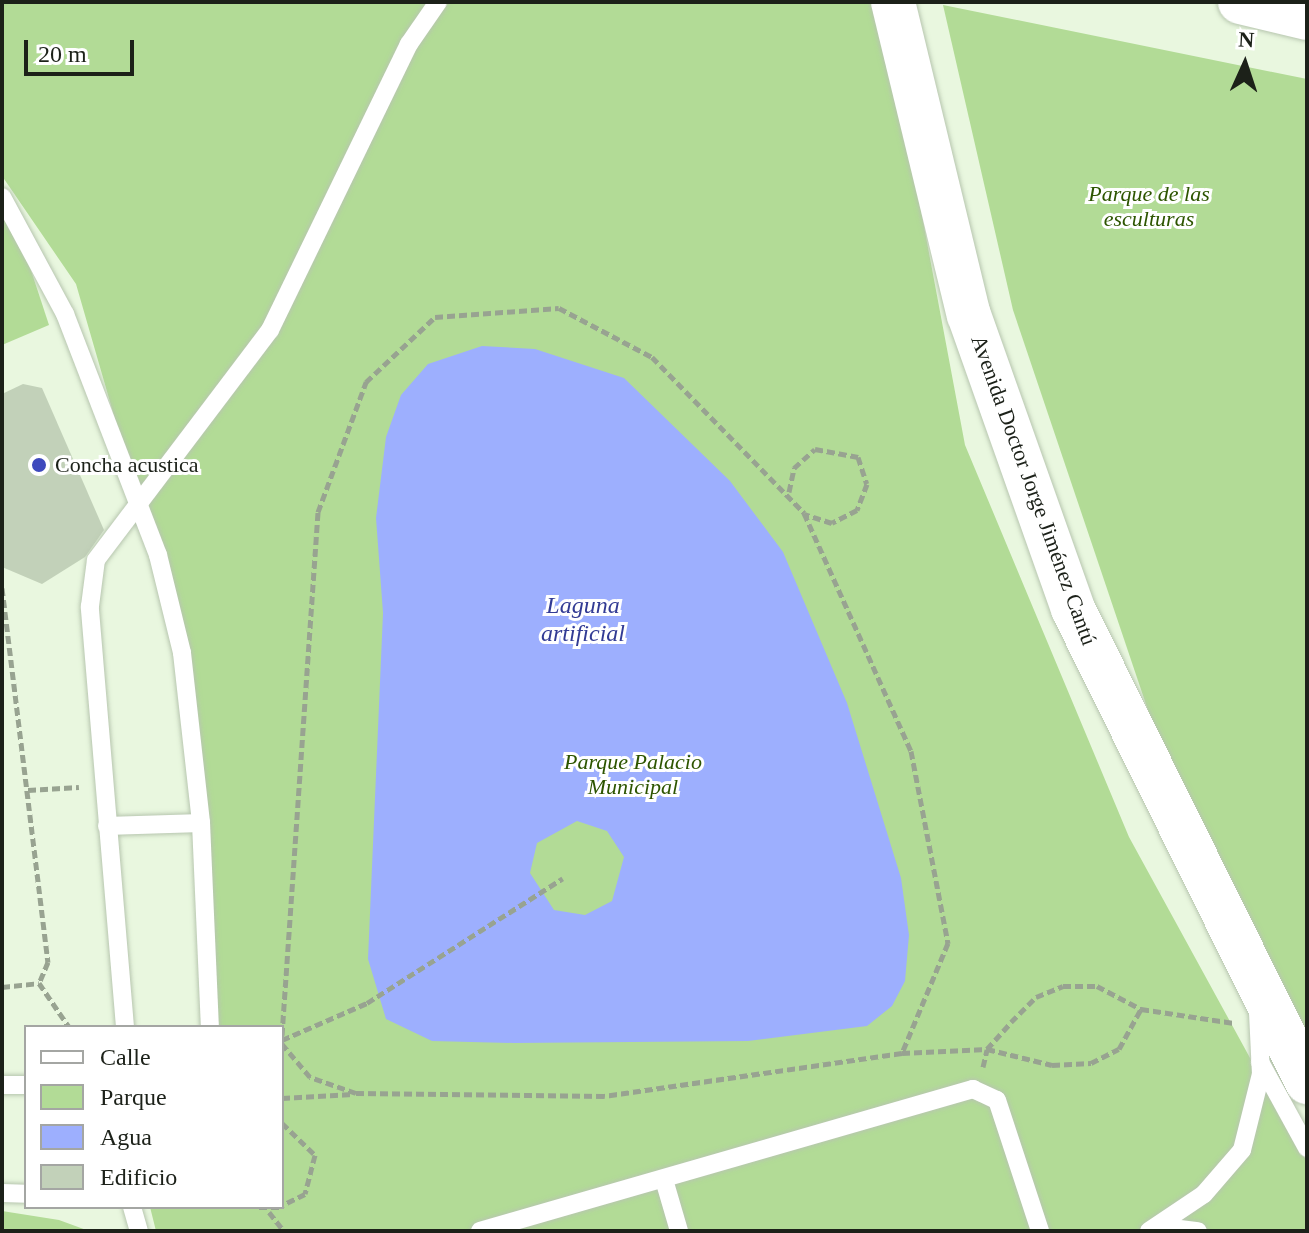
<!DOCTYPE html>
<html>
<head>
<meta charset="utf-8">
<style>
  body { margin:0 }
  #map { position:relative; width:1309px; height:1233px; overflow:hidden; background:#e9f7df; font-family:"Times New Roman",serif }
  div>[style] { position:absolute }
  .green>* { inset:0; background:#b2db96 }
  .water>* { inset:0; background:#9daffe }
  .building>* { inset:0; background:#c2d1b9 }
  .path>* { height:5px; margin-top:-2.5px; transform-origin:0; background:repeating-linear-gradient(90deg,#98a391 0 8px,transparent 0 12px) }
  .roads { filter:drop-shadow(0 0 2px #b7c6af) drop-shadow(0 0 2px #b7c6af) }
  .service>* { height:18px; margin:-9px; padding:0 9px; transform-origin:9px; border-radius:9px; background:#fff }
  .secondary>* { height:44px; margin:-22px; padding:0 22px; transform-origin:22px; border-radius:22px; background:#fff }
  .dots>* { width:22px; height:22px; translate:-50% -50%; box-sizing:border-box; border:4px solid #fff; border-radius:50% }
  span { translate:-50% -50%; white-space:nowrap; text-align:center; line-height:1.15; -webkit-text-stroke:6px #fff; paint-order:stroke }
  .park-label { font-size:22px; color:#2d5500; font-style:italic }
  .poi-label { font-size:22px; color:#1c2119 }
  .left { translate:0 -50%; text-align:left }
  .street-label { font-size:22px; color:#1c2119 }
  .water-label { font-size:24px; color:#323b94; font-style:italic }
  .frame { position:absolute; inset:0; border:4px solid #1c2119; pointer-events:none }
  .legend { position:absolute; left:24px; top:1025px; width:260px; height:184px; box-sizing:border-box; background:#fff; border:2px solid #a4a6a3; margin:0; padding:10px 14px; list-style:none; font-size:24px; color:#1c2119 }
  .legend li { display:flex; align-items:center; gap:16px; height:40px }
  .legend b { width:40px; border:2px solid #a4a6a3 }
  .north { position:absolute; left:1205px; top:24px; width:80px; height:80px; -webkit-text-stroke:6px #fff; paint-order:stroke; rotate:3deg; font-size:22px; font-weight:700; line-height:32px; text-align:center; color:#1c2119 }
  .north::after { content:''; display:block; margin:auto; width:28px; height:36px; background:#1c2119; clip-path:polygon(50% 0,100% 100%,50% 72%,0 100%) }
  .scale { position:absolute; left:24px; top:40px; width:110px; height:36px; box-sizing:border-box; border:4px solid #1c2119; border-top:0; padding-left:10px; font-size:24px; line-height:28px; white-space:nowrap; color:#1c2119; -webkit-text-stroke:6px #fff; paint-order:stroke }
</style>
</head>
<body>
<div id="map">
  <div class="green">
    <i style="clip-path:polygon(2px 2px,882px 2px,965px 445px,1129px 837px,1307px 1162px,1307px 1231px,156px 1231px,150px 1207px,282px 1207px,282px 1027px,211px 1027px,196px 747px,155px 558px,76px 284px,2px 176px)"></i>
    <i style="clip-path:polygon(943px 5px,1307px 79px,1307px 1082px,1215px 909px,1013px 310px)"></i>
    <i style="clip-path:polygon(2px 213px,23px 246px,49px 325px,2px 345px)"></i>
    <i style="clip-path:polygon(2px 1211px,59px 1220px,89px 1231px,2px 1231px)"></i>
  </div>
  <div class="water">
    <i style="clip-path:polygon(evenodd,482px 346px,535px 349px,624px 378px,730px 481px,783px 552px,847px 703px,901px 878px,909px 935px,905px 981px,892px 1006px,867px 1026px,748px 1041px,514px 1043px,432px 1041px,386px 1019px,368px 959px,383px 613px,376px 518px,386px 437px,401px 395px,428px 364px,482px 346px,577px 821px,607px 831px,624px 857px,612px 901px,585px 915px,554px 910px,530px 873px,537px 843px,577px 821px)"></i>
  </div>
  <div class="building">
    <i style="clip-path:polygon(23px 384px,42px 388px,104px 530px,85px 557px,42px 584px,2px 567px,2px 394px)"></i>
  </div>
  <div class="path">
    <i style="left:789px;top:492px;width:25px;rotate:-78deg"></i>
    <i style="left:794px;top:468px;width:28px;rotate:-42deg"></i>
    <i style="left:815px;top:449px;width:44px;rotate:10.5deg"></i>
    <i style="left:858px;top:457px;width:28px;rotate:72deg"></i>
    <i style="left:867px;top:484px;width:28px;rotate:111deg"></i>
    <i style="left:857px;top:510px;width:28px;rotate:153deg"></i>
    <i style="left:832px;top:523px;width:29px;rotate:-162deg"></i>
    <i style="left:2px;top:588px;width:377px;rotate:83deg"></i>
    <i style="left:48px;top:962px;width:23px;rotate:113deg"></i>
    <i style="left:28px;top:790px;width:51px;rotate:-3.4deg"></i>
    <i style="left:39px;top:983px;width:53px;rotate:55.7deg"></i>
    <i style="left:2px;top:987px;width:37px;rotate:-6deg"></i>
    <i style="left:282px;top:1035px;width:524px;rotate:-86.06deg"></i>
    <i style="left:318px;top:512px;width:139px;rotate:-69.7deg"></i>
    <i style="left:366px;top:382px;width:95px;rotate:-43.3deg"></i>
    <i style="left:435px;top:317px;width:124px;rotate:-4.2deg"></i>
    <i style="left:559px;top:308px;width:105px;rotate:27.8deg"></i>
    <i style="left:652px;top:357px;width:218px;rotate:45.7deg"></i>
    <i style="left:804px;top:513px;width:261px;rotate:65.8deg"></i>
    <i style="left:911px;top:751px;width:196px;rotate:79.1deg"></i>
    <i style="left:948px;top:943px;width:119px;rotate:112.7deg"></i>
    <i style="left:902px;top:1053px;width:301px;rotate:171.8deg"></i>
    <i style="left:604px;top:1096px;width:248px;rotate:-179.3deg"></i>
    <i style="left:356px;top:1093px;width:49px;rotate:-160.8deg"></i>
    <i style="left:310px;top:1077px;width:43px;rotate:-130.3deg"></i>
    <i style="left:282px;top:1040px;width:93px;rotate:-23.5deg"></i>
    <i style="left:367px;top:1003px;width:232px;rotate:-32.5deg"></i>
    <i style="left:902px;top:1053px;width:85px;rotate:-2.7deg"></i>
    <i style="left:987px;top:1049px;width:67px;rotate:13.8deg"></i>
    <i style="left:1052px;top:1065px;width:39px;rotate:-3deg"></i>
    <i style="left:1091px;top:1063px;width:31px;rotate:-27deg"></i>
    <i style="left:1119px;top:1049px;width:46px;rotate:-61.2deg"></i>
    <i style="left:1141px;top:1009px;width:94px;rotate:8.6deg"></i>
    <i style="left:983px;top:1067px;width:18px;rotate:-77deg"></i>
    <i style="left:987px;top:1049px;width:36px;rotate:-48deg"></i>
    <i style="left:1011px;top:1022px;width:35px;rotate:-45deg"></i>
    <i style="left:1036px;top:997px;width:29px;rotate:-22deg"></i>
    <i style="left:1063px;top:986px;width:34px"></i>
    <i style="left:1097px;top:986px;width:50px;rotate:27.6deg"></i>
    <i style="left:282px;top:1098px;width:71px;rotate:-3.2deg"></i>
    <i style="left:282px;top:1123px;width:46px;rotate:44.1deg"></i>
    <i style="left:315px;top:1155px;width:40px;rotate:104.4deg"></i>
    <i style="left:305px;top:1194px;width:25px;rotate:154deg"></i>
    <i style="left:259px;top:1207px;width:20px"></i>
    <i style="left:269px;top:1212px;width:24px;rotate:52deg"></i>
  </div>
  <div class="roads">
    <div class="service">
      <i style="left:2px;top:197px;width:133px;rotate:61.7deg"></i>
      <i style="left:65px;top:314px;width:258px;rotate:68.9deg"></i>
      <i style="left:158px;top:555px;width:101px;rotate:76.2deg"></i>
      <i style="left:182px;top:653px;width:171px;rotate:83.6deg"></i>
      <i style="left:201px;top:823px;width:204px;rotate:87.5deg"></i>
      <i style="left:107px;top:826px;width:94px;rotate:-1.8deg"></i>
      <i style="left:125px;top:1027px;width:422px;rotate:-94.8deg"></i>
      <i style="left:90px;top:606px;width:46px;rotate:-82.6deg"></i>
      <i style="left:96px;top:560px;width:288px;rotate:-52.9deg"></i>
      <i style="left:270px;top:330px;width:318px;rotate:-64.1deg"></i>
      <i style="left:409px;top:44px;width:51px;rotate:-55.4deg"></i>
      <i style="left:1260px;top:1062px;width:98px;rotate:61.3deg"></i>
      <i style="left:2px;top:1085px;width:24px"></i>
      <i style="left:665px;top:1183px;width:50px;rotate:73.7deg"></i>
      <i style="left:2px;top:1193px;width:24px;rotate:2deg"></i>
      <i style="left:132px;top:1207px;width:25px;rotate:74deg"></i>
      <i style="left:1164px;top:1227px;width:34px;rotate:7deg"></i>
      <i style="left:480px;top:1231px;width:513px;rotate:-16.07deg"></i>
      <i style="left:973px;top:1089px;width:26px;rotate:25deg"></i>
      <i style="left:997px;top:1100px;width:138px;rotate:71.8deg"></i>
      <i style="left:1149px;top:1231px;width:66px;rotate:-33.9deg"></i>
      <i style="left:1204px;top:1194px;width:58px;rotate:-49.2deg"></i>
      <i style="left:1242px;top:1150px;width:78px;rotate:-76deg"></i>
      <i style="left:1261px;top:1074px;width:62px;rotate:-92.8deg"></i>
    </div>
    <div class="secondary">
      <i style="left:893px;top:2px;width:322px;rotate:76.4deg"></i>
      <i style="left:969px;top:315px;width:312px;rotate:70.5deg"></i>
      <i style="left:1073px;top:609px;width:528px;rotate:63.68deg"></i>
      <i style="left:1240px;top:2px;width:69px;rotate:13.4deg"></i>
    </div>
  </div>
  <div class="dots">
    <i style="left:39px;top:465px;background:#3e49bd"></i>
  </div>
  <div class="park-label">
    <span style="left:1149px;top:206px">Parque de las<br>esculturas</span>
    <span style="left:633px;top:774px">Parque Palacio<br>Municipal</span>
  </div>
  <div class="poi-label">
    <span class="left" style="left:55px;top:465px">Concha acustica</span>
  </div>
  <div class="street-label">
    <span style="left:1034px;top:490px;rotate:70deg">Avenida Doctor Jorge Jiménez Cantú</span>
  </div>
  <div class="water-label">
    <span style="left:583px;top:620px">Laguna<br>artificial</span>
  </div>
  <div class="frame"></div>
  <ul class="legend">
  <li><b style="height:10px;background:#fff"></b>Calle</li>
  <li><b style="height:22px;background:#b2db96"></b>Parque</li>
  <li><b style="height:22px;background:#9daffe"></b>Agua</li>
  <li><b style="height:22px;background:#c2d1b9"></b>Edificio</li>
  </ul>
  <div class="north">N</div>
  <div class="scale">20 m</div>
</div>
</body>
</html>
